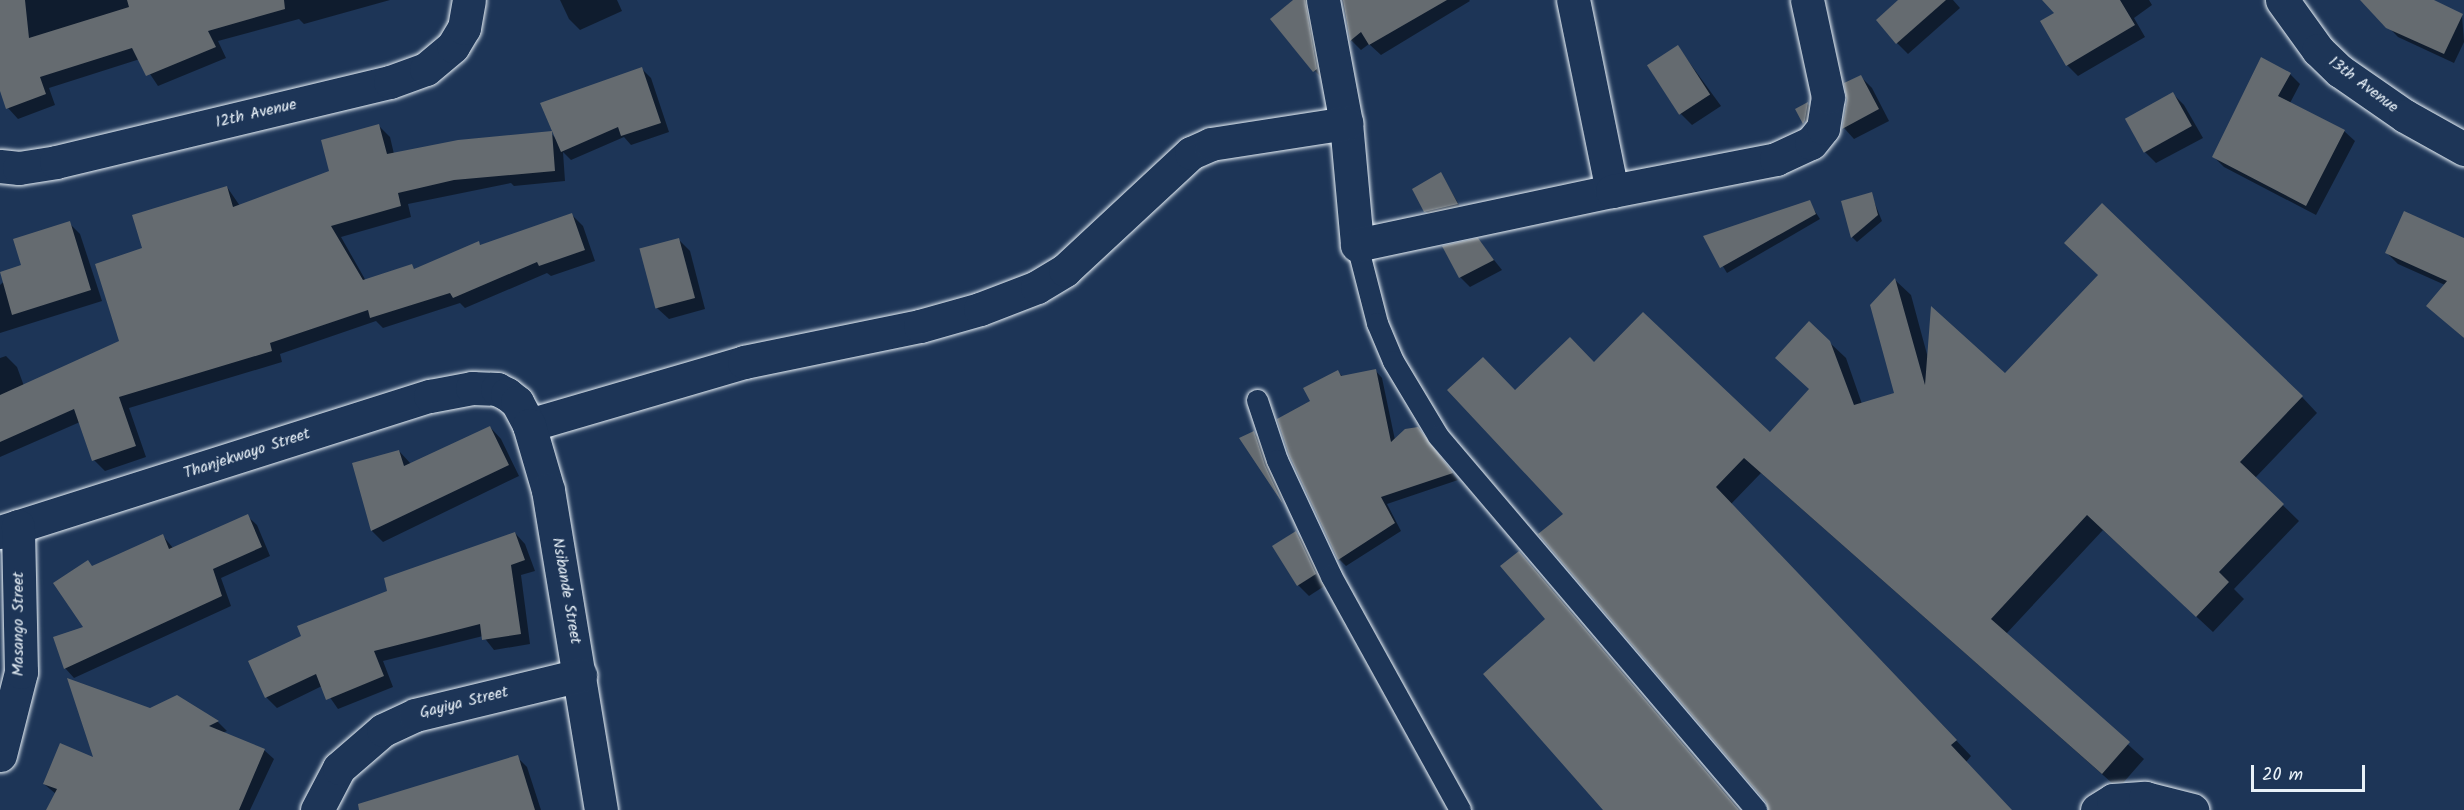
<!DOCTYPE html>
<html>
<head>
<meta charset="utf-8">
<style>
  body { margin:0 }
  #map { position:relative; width:2464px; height:810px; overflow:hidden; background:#1d3557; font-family:Kalam,sans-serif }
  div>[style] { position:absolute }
  .shadow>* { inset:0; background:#0007 }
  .building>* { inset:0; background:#656b70; transform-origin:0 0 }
  .roads { filter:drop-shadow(0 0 2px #e8f1f8) drop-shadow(0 0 2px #e8f1f8) }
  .lane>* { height:21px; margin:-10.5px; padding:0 10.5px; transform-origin:10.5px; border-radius:10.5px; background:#1d3557 }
  .street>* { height:33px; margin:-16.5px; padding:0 16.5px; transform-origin:16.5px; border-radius:16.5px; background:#1d3557 }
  span { translate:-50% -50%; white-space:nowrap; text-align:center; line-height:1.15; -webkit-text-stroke:5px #1d3557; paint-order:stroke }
  .street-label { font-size:16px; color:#e8f1f8 }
  .scale { position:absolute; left:2251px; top:765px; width:114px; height:27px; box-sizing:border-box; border:3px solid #e8f1f8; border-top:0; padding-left:8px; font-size:18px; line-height:21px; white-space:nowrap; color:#e8f1f8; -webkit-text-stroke:4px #1d3557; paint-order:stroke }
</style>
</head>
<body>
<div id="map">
  <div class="shadow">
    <i style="clip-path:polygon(0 0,390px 0,304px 24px,299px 19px,218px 41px,226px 58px,158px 86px,140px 59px,49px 88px,55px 105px,18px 119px,8px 108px,0 87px)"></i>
    <i style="clip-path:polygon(560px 0,617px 0,622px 11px,580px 30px,569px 19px)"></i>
    <i style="clip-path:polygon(1296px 0,1318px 0,1326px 82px,1315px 71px)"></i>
    <i style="clip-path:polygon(1342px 0,1469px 0,1470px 1px,1381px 55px,1369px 44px,1361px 50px,1351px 40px)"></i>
    <i style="clip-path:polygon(1900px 0,1953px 0,1960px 8px,1908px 54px,1897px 43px)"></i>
    <i style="clip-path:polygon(2044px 0,2149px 0,2152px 5px,2134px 18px,2145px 37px,2078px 76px,2067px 65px,2056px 13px)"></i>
    <i style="clip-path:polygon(2372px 0,2430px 0,2462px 15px,2464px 42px,2454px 63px,2398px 37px,2367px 5px)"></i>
    <i style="clip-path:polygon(1678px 47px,1721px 106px,1692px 125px,1681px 114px)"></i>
    <i style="clip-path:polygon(642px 69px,651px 78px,669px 132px,631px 145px,624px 137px,571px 160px,563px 152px,565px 181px,514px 186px,511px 183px,408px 204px,411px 217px,341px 237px,366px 281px,412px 266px,415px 270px,478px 243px,482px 246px,572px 215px,583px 226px,595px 261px,551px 276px,547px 273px,465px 308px,460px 303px,383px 328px,376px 321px,280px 354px,282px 362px,129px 408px,146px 457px,105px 471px,94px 460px,80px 422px,0 457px,0 358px,6px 356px,17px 367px,24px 386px,121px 341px,144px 249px,227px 187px,240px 206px,331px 172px,379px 126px,390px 137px,394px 154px,551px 133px,556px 139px)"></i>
    <i style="clip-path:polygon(2290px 74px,2300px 84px,2290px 103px,2344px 131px,2355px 141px,2316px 215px,2224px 167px,2214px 157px)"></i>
    <i style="clip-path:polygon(1860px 76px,1872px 88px,1889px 121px,1854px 139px,1844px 128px)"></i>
    <i style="clip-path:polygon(2173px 94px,2184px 105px,2203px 138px,2156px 163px,2145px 152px)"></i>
    <i style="clip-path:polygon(1808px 104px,1819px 115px,1814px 133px,1797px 110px)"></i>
    <i style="clip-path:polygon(1441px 174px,1462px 210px,1431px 216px,1425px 211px)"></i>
    <i style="clip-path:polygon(1871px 194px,1882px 221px,1857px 242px,1852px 237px)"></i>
    <i style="clip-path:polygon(1809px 202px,1820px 219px,1727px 273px,1705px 237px)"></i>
    <i style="clip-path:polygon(69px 223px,80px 234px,102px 301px,0 333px,0 285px)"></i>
    <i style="clip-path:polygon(679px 240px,690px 251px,705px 309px,669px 319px,657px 308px)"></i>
    <i style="clip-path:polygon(1478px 240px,1502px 270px,1470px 287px,1460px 277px)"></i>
    <i style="clip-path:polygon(2464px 240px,2464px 338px,2428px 306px,2445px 285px,2398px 264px,2387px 253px)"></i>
    <i style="clip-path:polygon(1895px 280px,1911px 295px,1928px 358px,2005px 375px,2302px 397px,2317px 413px,2255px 478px,2299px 521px,2234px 589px,2244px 599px,2213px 632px,2103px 530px,2006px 634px,2144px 759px,2123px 783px,2112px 783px,1761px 473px,1731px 504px,1971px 756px,1966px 762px,2011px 810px,1770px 810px,1767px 801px,1565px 514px,1515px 392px,1595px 364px,1770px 434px,1810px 389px,1829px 342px,1846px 358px,1862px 404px,1895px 393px)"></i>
    <i style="clip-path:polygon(1375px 370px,1382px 378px,1395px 440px,1425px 436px,1458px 480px,1387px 504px,1401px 531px,1346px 566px,1339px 559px,1312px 402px,1338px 372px,1343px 377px)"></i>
    <i style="clip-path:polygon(490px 427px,501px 439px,519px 476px,383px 542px,372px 531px,354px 464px,399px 451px,411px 464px)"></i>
    <i style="clip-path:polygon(1253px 432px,1259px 438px,1286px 504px,1241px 439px)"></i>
    <i style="clip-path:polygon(247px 516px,257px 525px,270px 556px,221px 578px,231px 606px,74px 678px,65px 668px,85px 628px,93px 568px,163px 536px,173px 548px)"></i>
    <i style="clip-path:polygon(515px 533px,525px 544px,535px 571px,521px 575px,530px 644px,494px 650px,483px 636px,383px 661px,393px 687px,338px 709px,322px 686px,277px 708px,267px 698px,250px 662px)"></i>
    <i style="clip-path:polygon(1296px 533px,1307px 544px,1326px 585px,1309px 596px,1298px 585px)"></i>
    <i style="clip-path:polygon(1519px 553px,1535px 569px,1740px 810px,1605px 810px,1547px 619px)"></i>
    <i style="clip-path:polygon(177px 697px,218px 722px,227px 731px,222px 733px,264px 750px,274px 759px,250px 810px,47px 810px,56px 794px,44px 784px,96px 759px,150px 709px)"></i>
    <i style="clip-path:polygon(517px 757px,527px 767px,541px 810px,404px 810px)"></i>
  </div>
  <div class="building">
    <i style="clip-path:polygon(0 0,25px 0,29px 38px,129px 7px,127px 0,284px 0,285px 9px,208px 31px,216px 47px,146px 76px,132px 48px,40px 77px,46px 94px,6px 109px,0 91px)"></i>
    <i style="clip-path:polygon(1293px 0,1305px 0,1317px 69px,1313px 72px,1270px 19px)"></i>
    <i style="clip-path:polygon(1343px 0,1447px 0,1369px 45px,1361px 32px,1350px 41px)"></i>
    <i style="clip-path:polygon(1898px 0,1946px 0,1896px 44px,1876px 20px)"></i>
    <i style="clip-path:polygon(2042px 0,2120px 0,2135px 25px,2066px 66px,2040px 21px,2054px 13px)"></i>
    <i style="clip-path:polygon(2360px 0,2434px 0,2463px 14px,2444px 54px,2386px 28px)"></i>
    <i style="left:1678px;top:45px;width:59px;height:37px;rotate:57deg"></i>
    <i style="clip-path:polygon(2261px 57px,2291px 73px,2278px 96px,2345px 130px,2306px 206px,2212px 157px)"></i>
    <i style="clip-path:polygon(642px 67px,661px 123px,621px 136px,618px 127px,561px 152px,540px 103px)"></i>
    <i style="clip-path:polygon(1861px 75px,1879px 109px,1842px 129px,1847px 100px,1844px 83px)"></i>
    <i style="left:2173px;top:92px;width:39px;height:55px;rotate:61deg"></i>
    <i style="clip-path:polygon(1808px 102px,1805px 120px,1803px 124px,1795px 109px)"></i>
    <i style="clip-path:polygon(379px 124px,387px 154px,458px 140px,552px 131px,555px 171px,454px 180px,398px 193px,401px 206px,331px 226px,363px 280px,412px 264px,414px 269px,479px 241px,480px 245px,572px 213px,585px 250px,539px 266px,537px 262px,453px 298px,450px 293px,370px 318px,368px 310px,270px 343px,272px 351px,119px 397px,136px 446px,92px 461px,74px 409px,0 442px,0 395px,119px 341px,95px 264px,142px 248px,132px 215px,227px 186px,233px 207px,329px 171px,321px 140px)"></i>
    <i style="clip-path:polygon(1441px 172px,1458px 204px,1424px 212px,1412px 189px)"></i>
    <i style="clip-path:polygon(1872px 192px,1878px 215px,1851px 238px,1841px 201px)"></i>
    <i style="clip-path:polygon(1810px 200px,1816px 214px,1720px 268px,1703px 236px)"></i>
    <i style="clip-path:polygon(2102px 203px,2303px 396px,2240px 462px,2284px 504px,2219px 572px,2229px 582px,2196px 617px,2087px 515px,1991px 619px,2130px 742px,2102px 774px,1744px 458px,1716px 487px,1957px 740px,1951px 745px,2012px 810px,1768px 810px,1766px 802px,1538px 534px,1563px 514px,1447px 390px,1483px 357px,1515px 390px,1570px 337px,1594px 362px,1643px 312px,1770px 432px,1809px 389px,1775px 358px,1809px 321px,1830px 341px,1854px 405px,1894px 393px,1870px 305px,1895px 278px,1925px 385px,1931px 306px,2005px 373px,2098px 275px,2064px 243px)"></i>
    <i style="clip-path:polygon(2404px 211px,2464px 238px,2464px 338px,2426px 306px,2447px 281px,2385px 253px)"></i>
    <i style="clip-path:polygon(70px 221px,91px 290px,12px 315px,0 272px,21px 265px,13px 239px)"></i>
    <i style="left:679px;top:238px;width:62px;height:41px;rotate:75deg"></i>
    <i style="clip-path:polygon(1478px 238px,1494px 260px,1459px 278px,1442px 246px)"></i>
    <i style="clip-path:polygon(1376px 369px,1391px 442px,1405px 429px,1418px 427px,1453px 473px,1381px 497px,1395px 523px,1338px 560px,1289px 455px,1277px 419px,1310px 401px,1303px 388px,1338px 370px,1341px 376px)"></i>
    <i style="clip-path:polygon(490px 426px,509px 465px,371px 531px,352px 463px,399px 450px,404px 466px)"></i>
    <i style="clip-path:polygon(1254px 431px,1265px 465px,1283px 504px,1239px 438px)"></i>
    <i style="clip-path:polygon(248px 514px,262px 547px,213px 569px,222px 596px,64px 669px,53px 637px,83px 627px,53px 583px,88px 560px,92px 566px,163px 534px,169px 549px)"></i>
    <i style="clip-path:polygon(1296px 531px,1316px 574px,1297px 586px,1272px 546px)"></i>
    <i style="clip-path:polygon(515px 532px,525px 560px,511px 565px,521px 634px,482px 640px,480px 624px,374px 651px,384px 676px,326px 700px,316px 674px,265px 698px,248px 661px,301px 636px,297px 626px,387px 591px,384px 578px)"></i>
    <i style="clip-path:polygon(1519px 551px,1739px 810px,1603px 810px,1483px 674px,1545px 619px,1500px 566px)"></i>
    <i style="clip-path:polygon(67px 678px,150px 708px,177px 695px,219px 721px,209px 726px,265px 749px,239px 810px,46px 810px,57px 789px,43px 784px,60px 743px,93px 757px)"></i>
    <i style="clip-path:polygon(518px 755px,535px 810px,359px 810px,358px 804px)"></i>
  </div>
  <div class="roads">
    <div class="lane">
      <i style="left:1357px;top:245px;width:81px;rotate:75.6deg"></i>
      <i style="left:1377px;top:323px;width:41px;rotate:67.2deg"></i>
      <i style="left:1393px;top:361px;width:87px;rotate:59deg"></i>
      <i style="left:1438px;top:436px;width:491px;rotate:49.6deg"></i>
      <i style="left:1257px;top:400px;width:63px;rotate:71.6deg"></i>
      <i style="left:1277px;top:460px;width:128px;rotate:65deg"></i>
      <i style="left:1331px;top:576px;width:267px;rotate:61.1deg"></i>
    </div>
    <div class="street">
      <i style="left:1323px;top:0;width:125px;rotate:79.4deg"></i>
      <i style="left:1346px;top:123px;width:122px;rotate:84.8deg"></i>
      <i style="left:1357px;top:245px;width:261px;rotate:-12deg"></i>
      <i style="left:1612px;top:191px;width:195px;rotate:-101.5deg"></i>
      <i style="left:2282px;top:0;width:62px;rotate:54.2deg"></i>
      <i style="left:2318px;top:50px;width:30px;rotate:44deg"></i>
      <i style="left:2340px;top:71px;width:79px;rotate:34.7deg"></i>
      <i style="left:2405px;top:116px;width:68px;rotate:29.2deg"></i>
      <i style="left:0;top:166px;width:19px;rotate:6deg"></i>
      <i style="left:19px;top:168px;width:37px;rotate:-9deg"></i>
      <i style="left:56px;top:162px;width:343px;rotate:-13.5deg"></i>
      <i style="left:390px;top:82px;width:38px;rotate:-20deg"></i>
      <i style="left:426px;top:69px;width:35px;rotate:-40deg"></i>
      <i style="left:453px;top:46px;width:21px;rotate:-59deg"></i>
      <i style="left:464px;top:28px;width:28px;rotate:-80deg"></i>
      <i style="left:1612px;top:191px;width:167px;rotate:-11deg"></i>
      <i style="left:1776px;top:159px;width:38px;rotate:-25deg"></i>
      <i style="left:1811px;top:143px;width:19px;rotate:-51deg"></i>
      <i style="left:1823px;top:128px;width:31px;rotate:-81deg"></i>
      <i style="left:1828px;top:97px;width:99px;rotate:-102.2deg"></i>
      <i style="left:529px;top:425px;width:224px;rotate:-16.3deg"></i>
      <i style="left:744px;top:362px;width:180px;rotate:-11.6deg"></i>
      <i style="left:920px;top:326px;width:62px;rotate:-15.8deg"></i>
      <i style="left:980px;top:309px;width:61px;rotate:-21.1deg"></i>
      <i style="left:1037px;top:287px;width:33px;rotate:-31deg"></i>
      <i style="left:1065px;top:270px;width:172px;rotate:-42.9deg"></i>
      <i style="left:1191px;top:153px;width:22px;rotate:-24deg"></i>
      <i style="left:1211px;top:144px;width:137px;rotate:-8.8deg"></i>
      <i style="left:0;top:532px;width:451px;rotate:-17.6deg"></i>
      <i style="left:430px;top:396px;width:43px;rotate:-10.8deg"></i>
      <i style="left:472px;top:388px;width:25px;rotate:2deg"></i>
      <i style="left:497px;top:389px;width:11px;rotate:27deg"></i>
      <i style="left:507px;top:394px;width:13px;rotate:39deg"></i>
      <i style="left:517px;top:402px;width:26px;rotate:62deg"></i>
      <i style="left:529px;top:425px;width:68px;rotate:73.7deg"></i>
      <i style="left:548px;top:490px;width:324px;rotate:80.6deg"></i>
      <i style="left:0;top:755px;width:86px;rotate:-75.8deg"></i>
      <i style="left:21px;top:672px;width:146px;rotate:-91.2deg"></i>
      <i style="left:317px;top:810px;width:47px;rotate:-62.4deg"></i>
      <i style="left:339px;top:768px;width:58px;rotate:-40.8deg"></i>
      <i style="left:383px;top:730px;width:35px;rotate:-25deg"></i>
      <i style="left:415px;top:715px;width:170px;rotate:-13.6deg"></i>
      <i style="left:2097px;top:810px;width:19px;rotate:-32deg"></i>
      <i style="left:2113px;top:800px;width:32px;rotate:-4deg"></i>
      <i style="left:2145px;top:798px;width:49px;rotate:14.3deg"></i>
    </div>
  </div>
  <div class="street-label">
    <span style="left:2363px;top:85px;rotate:37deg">13th Avenue</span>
    <span style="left:256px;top:114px;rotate:-13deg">12th Avenue</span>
    <span style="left:247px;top:454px;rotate:-18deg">Thanjekwayo Street</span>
    <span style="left:566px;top:591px;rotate:80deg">Nsibande Street</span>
    <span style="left:19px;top:624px;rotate:-90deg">Masango Street</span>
    <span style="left:464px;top:703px;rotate:-14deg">Gayiya Street</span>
  </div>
  <div class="scale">20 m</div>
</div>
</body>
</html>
